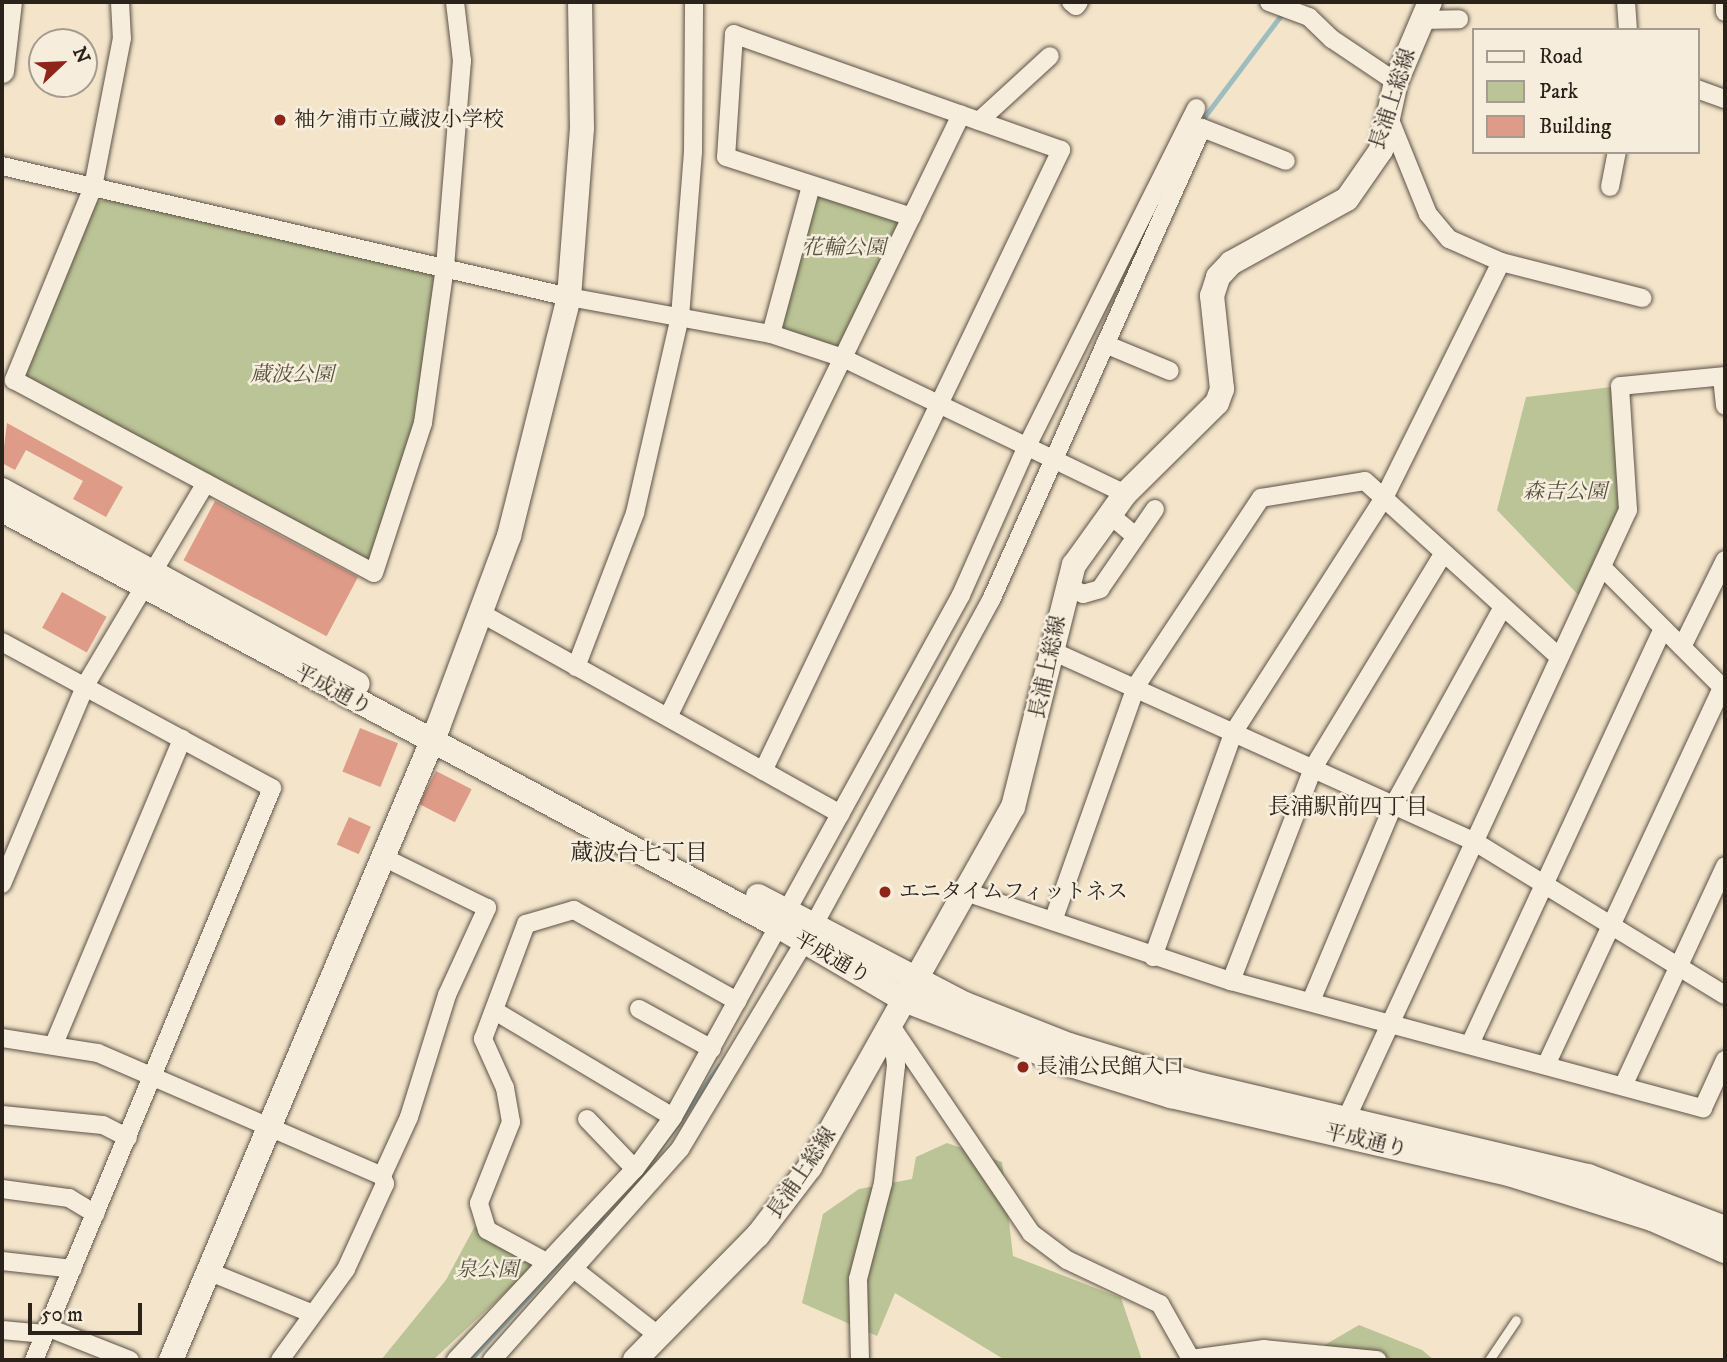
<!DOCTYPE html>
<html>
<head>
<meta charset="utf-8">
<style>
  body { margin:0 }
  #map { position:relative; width:1727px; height:1362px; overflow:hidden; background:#f3e4ca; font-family:"IM FELL DW Pica","Noto Serif JP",serif }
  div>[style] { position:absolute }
  .green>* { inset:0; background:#bbc496 }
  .stream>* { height:4.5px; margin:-2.25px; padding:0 2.25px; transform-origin:2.25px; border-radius:2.25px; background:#9ebdbf }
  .building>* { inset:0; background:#dd9b88; transform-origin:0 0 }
  .roads { filter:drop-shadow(0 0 2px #5d5246) drop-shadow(0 0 2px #5d5246) }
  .lane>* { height:9px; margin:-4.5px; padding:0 4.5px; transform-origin:4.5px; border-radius:4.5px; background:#f7eddd }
  .street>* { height:18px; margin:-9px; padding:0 9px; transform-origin:9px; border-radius:9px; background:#f7eddd }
  .secondary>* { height:24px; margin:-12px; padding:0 12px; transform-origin:12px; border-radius:12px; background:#f7eddd }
  .dots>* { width:19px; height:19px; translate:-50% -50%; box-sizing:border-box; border:4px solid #f7eddd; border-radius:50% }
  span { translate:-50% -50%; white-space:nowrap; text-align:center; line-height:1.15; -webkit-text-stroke:5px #f7eddd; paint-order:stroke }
  .street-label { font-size:21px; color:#2b221a }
  .poi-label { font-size:21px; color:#2b221a }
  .left { translate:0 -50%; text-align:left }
  .park-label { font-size:21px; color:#56533f; font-style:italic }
  .neighbourhood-label { font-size:23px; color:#2b221a }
  .frame { position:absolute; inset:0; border:4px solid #2b221a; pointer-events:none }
  .legend { position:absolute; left:1472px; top:28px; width:228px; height:126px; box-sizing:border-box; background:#f7eddd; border:2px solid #a59c8f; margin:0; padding:9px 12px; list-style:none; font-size:21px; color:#2b221a }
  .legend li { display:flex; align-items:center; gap:14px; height:35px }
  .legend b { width:35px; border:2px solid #a59c8f }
  .north { position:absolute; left:28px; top:28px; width:70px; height:70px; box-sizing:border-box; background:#f7eddd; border:2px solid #a59c8f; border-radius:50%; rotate:67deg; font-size:19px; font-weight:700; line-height:28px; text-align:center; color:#2b221a }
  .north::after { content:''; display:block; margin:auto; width:24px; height:32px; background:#8f2418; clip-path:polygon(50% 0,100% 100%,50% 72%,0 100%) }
  .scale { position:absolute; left:28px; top:1303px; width:114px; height:32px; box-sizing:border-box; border:4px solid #2b221a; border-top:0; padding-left:9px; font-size:21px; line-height:24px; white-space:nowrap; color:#2b221a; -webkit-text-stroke:5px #f7eddd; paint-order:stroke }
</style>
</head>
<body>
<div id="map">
  <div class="green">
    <i style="clip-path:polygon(811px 186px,912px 217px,843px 358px,771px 334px)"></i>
    <i style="clip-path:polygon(110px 199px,445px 267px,423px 423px,374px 573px,14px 380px,93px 203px)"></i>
    <i style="clip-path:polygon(1620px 386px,1628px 510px,1586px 603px,1497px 510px,1526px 397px)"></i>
    <i style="clip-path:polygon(947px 1143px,1002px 1162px,1013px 1256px,1121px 1298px,1142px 1360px,1005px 1360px,895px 1293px,877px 1336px,802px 1303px,823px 1214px,859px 1189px,912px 1179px,916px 1157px)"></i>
    <i style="clip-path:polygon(475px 1226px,484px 1236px,532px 1259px,534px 1266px,433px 1360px,381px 1360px,446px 1280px)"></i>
    <i style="clip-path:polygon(1359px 1325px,1422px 1350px,1434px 1360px,1299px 1360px)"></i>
  </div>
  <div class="stream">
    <i style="left:1199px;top:124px;width:141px;rotate:-53deg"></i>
    <i style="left:641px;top:1174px;width:133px;rotate:-54.2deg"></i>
    <i style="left:470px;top:1360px;width:195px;rotate:-47.5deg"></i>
  </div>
  <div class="building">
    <i style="clip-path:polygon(7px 423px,123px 487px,106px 517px,73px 499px,83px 481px,26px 450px,15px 470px,2px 463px)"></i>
    <i style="left:215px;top:501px;width:162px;height:67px;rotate:28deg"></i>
    <i style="left:62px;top:592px;width:51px;height:41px;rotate:29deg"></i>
    <i style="left:360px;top:728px;width:41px;height:47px;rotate:22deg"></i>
    <i style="left:436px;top:771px;width:40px;height:37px;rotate:27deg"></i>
    <i style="left:349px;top:817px;width:24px;height:30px;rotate:24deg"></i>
  </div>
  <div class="roads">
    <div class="lane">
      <i style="left:1489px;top:1360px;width:48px;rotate:-56deg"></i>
    </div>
    <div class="street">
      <i style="left:120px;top:2px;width:36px;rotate:87deg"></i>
      <i style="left:122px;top:38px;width:152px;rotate:101deg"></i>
      <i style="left:93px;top:187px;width:209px;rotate:112.3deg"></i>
      <i style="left:14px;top:380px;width:408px;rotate:28.2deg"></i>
      <i style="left:374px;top:573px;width:158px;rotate:-71.9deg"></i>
      <i style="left:423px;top:423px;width:158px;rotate:-82deg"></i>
      <i style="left:445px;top:267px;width:207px;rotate:-85.3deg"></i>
      <i style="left:462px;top:61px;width:59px;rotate:-96.8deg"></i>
      <i style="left:1071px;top:2px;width:6px;rotate:39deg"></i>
      <i style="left:1076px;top:6px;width:5px;rotate:-53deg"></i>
      <i style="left:1269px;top:2px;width:43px;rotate:20.6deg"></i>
      <i style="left:1309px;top:17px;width:32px;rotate:44deg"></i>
      <i style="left:1332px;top:39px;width:77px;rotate:33.9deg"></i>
      <i style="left:1626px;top:2px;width:28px;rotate:86deg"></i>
      <i style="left:1725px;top:2px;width:10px;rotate:90deg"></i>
      <i style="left:1420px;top:20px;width:39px;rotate:-1deg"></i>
      <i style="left:1697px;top:89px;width:30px;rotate:20deg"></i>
      <i style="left:1390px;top:120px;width:101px;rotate:68deg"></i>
      <i style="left:1428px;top:214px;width:33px;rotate:50deg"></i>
      <i style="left:1449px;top:239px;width:57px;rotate:23.9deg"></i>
      <i style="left:1501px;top:262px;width:146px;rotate:14.3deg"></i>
      <i style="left:979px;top:121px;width:96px;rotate:-42.5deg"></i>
      <i style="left:2px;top:166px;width:582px;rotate:13.01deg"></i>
      <i style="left:569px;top:297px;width:205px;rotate:10.4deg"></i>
      <i style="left:771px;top:334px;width:76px;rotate:18.4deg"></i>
      <i style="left:843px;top:358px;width:313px;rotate:25.7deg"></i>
      <i style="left:1610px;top:187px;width:36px;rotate:-79deg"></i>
      <i style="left:771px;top:334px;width:153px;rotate:-74.9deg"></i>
      <i style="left:1105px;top:344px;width:70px;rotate:22.6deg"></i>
      <i style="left:1722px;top:377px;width:29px;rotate:84deg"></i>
      <i style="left:1109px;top:514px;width:35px;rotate:40deg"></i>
      <i style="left:1603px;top:568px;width:173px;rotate:45deg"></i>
      <i style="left:1066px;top:585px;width:19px;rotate:28deg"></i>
      <i style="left:1083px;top:594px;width:18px;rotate:-16deg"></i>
      <i style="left:1100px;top:589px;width:97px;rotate:-55.5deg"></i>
      <i style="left:479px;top:612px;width:414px;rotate:29.2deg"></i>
      <i style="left:2px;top:642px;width:307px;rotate:28.4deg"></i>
      <i style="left:272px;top:788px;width:620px;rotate:112.59deg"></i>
      <i style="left:1682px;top:647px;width:97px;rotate:-63.7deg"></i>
      <i style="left:1050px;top:650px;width:466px;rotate:24.3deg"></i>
      <i style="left:1475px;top:842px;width:293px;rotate:31.5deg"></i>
      <i style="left:576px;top:667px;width:165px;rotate:-69deg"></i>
      <i style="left:635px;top:513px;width:201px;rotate:-77.1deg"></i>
      <i style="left:680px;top:317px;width:166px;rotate:-85.5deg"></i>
      <i style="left:693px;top:152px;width:150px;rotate:-89.6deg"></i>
      <i style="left:668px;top:717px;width:670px;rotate:-64.05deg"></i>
      <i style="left:763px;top:771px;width:689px;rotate:-64.36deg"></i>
      <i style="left:1061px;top:150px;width:347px;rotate:-160.5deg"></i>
      <i style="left:734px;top:34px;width:123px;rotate:93.7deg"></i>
      <i style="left:726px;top:157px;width:195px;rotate:17.9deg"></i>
      <i style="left:2px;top:884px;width:217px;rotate:-67.2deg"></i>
      <i style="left:86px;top:684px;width:234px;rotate:-59.2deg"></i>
      <i style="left:966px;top:892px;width:280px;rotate:18.6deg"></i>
      <i style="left:1231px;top:981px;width:489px;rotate:15.1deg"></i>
      <i style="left:1703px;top:1108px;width:53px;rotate:-65.4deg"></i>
      <i style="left:1053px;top:921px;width:249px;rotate:-70.5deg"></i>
      <i style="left:1136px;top:686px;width:226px;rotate:-56.4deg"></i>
      <i style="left:1261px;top:498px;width:105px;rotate:-9.3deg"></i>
      <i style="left:1365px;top:481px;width:262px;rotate:42.2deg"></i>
      <i style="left:1153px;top:957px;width:238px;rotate:-70.3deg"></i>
      <i style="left:1233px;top:733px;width:279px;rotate:-57.3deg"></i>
      <i style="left:1384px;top:498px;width:263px;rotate:-63.6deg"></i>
      <i style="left:1231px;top:981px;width:228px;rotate:-68.9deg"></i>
      <i style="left:1313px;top:768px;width:250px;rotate:-58.7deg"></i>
      <i style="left:1311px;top:1001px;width:212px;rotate:-67.2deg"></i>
      <i style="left:1393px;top:806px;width:227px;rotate:-61.1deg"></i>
      <i style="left:639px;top:1009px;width:83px;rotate:28.7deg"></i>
      <i style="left:495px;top:1011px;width:207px;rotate:30.8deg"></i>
      <i style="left:891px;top:1026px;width:250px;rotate:55.9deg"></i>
      <i style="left:1031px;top:1233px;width:45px;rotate:36.9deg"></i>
      <i style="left:1067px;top:1260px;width:103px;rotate:25.3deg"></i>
      <i style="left:1160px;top:1304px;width:63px;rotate:60.6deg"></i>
      <i style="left:1191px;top:1359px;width:74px;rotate:-7.8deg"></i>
      <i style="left:1264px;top:1349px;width:114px;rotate:5.6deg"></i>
      <i style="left:2px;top:1038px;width:97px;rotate:8.9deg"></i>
      <i style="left:98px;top:1053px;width:309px;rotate:23.4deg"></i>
      <i style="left:1471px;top:1042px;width:456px;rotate:-65.1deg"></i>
      <i style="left:54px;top:1044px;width:331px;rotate:-67.2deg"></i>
      <i style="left:1547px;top:1063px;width:415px;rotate:-65deg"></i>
      <i style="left:1624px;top:1084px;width:240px;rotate:-65.1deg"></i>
      <i style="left:2px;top:1115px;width:101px;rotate:5.7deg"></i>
      <i style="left:103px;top:1125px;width:28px;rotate:27deg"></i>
      <i style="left:587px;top:1119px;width:69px;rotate:46.2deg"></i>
      <i style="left:1342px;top:1128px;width:681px;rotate:-65.17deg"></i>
      <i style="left:1628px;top:510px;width:124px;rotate:-93.7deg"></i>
      <i style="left:1620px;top:386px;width:105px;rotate:-5.4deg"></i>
      <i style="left:2px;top:1189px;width:68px;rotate:7.7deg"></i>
      <i style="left:69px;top:1198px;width:31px;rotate:31deg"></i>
      <i style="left:2px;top:1261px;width:71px;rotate:6.4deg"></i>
      <i style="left:546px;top:1262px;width:67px;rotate:-151.5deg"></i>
      <i style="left:487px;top:1230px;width:28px;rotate:-107deg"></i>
      <i style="left:479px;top:1203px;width:87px;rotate:-68.4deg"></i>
      <i style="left:511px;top:1122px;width:35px;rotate:-100deg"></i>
      <i style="left:505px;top:1088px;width:54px;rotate:-114.2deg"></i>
      <i style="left:483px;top:1039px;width:123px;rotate:-69.5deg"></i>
      <i style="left:526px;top:924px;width:50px;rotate:-16.3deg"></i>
      <i style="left:574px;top:910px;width:187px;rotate:29.2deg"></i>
      <i style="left:575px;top:1270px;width:107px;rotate:38.2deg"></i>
      <i style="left:210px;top:1272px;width:111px;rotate:22.2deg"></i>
      <i style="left:49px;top:1328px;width:87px;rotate:21.6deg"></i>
      <i style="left:2px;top:1330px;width:43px;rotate:5.3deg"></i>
      <i style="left:280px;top:1360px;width:112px;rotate:-54deg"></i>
      <i style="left:346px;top:1269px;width:94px;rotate:-65.4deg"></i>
      <i style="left:385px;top:1184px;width:9px;rotate:-111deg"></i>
      <i style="left:382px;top:1176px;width:65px;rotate:-65.4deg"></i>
      <i style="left:409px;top:1117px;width:128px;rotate:-72.7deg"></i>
      <i style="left:447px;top:995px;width:96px;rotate:-65.3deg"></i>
      <i style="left:487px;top:908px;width:116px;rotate:-153.9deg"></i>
      <i style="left:456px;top:1360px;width:262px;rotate:-46.9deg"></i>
      <i style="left:635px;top:1169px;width:64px;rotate:-53.8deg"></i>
      <i style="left:673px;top:1117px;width:596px;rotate:-61.11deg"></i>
      <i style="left:961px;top:595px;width:163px;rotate:-66.1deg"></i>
      <i style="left:1027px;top:446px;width:378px;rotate:-63.4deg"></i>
      <i style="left:492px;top:1360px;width:283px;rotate:-48.3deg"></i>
      <i style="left:680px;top:1149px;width:243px;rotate:-59deg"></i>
      <i style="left:805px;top:941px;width:388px;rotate:-61.4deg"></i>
      <i style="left:991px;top:600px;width:517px;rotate:-65.91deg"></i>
      <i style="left:1202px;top:128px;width:90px;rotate:21.4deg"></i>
      <i style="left:860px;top:1360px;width:81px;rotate:-91.4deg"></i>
      <i style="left:858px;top:1279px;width:99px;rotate:-75.4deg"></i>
      <i style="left:883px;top:1183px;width:119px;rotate:-83.7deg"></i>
      <i style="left:896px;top:1065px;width:32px;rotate:-97deg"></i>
    </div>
    <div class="secondary">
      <i style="left:2px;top:71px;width:69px;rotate:-83.4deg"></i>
      <i style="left:2px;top:490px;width:405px;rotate:28.6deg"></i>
      <i style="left:2px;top:510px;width:880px;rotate:28.19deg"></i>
      <i style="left:778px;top:926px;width:146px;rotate:30.4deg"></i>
      <i style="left:904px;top:1000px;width:176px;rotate:21.3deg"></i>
      <i style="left:1068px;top:1064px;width:108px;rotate:17.3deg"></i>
      <i style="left:1171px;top:1096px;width:347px;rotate:13deg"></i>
      <i style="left:1509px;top:1174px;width:150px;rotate:17.5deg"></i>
      <i style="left:1652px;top:1219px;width:80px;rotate:23.7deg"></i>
      <i style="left:758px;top:896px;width:233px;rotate:27.6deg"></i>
      <i style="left:965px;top:1004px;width:112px;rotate:21.5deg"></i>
      <i style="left:1069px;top:1045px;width:131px;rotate:16.9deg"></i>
      <i style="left:1194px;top:1083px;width:405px;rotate:13.3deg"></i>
      <i style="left:1588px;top:1176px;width:147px;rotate:20.8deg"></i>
      <i style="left:171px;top:1360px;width:687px;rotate:-67.13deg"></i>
      <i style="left:438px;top:727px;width:204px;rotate:-69.6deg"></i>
      <i style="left:509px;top:536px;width:246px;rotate:-75.9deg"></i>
      <i style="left:569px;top:297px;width:169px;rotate:-85.6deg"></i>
      <i style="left:582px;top:128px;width:126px;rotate:-90.9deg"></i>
      <i style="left:635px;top:1360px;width:175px;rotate:-45.5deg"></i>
      <i style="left:758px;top:1235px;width:86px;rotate:-52.6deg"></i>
      <i style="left:810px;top:1167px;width:413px;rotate:-60.6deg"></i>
      <i style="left:1013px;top:807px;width:250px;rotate:-75.9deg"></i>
      <i style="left:1074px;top:565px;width:87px;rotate:-54.3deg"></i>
      <i style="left:1125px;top:494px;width:129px;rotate:-44.7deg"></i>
      <i style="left:1217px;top:403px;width:15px;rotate:-70deg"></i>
      <i style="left:1222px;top:389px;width:94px;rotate:-96.1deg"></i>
      <i style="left:1212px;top:296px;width:20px;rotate:-72deg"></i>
      <i style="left:1218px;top:277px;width:19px;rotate:-47deg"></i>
      <i style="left:1231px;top:263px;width:132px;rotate:-28.9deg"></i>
      <i style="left:1347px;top:199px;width:60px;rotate:-55.2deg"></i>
      <i style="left:1381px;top:150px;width:70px;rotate:-77.6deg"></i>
      <i style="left:1396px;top:82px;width:87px;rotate:-67deg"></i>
    </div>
  </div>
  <div class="dots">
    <i style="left:280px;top:120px;background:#8f2418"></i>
    <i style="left:885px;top:892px;background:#8f2418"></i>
    <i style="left:1023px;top:1067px;background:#8f2418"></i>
  </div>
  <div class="street-label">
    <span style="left:1393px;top:99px;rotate:-72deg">長浦上総線</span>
    <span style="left:1048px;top:667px;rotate:-78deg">長浦上総線</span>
    <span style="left:333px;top:690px;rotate:28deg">平成通り</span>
    <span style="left:832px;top:958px;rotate:30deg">平成通り</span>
    <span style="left:1366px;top:1141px;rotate:13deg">平成通り</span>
    <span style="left:802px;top:1173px;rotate:-56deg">長浦上総線</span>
  </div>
  <div class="poi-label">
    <span class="left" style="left:294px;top:120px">袖ケ浦市立蔵波小学校</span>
    <span class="left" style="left:899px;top:892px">エニタイムフィットネス</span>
    <span class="left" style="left:1037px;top:1067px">長浦公民館入口</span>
  </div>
  <div class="park-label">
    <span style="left:844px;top:248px">花輪公園</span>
    <span style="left:292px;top:375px">蔵波公園</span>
    <span style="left:1565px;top:492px">森吉公園</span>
    <span style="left:487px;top:1270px">泉公園</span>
  </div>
  <div class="neighbourhood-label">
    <span style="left:1348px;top:808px">長浦駅前四丁目</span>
    <span style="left:639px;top:854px">蔵波台七丁目</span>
  </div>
  <div class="frame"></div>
  <ul class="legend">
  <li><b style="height:9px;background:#f7eddd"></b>Road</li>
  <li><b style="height:19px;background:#bbc496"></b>Park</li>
  <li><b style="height:19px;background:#dd9b88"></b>Building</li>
  </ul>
  <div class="north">N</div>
  <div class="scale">50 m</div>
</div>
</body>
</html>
